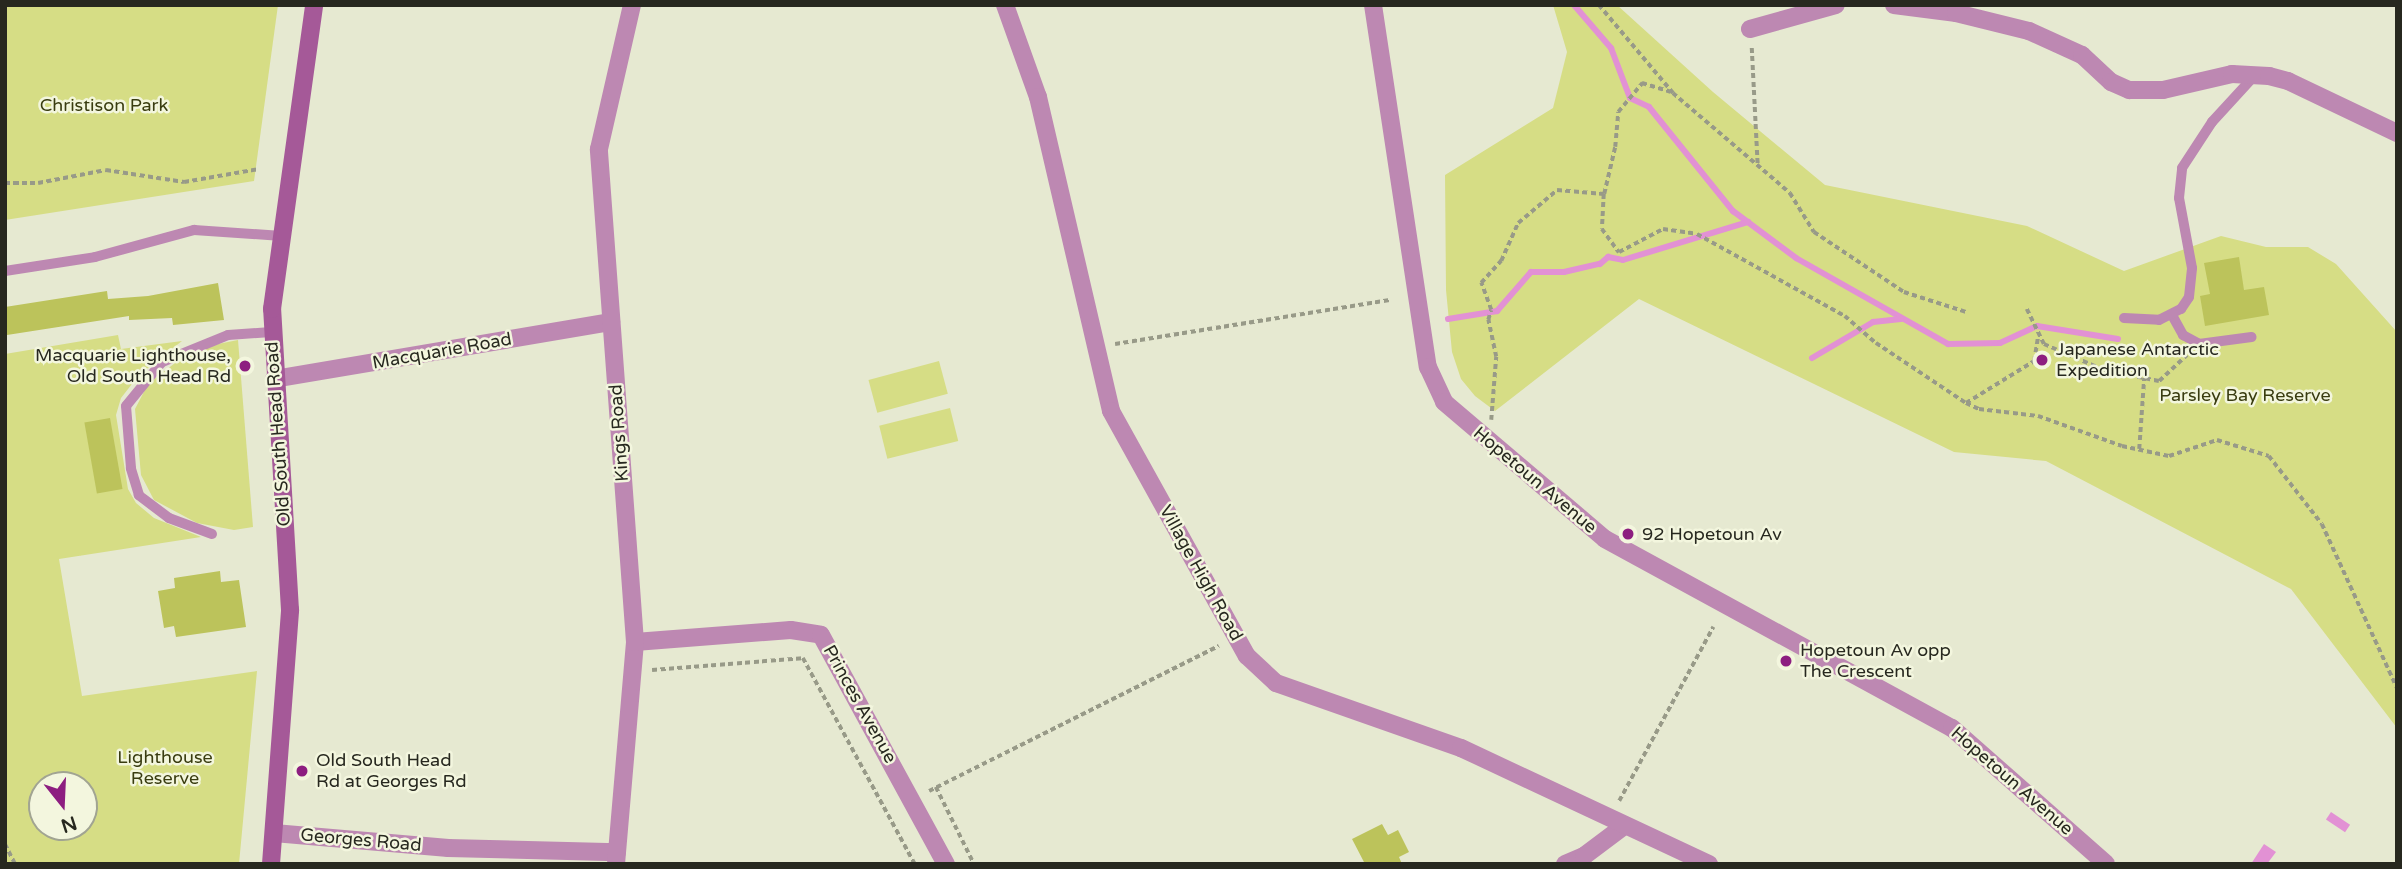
<!DOCTYPE html>
<html>
<head>
<meta charset="utf-8">
<style>
  body { margin:0 }
  #map { position:relative; width:2402px; height:869px; overflow:hidden; background:#e6e9d1; font-family:"Varela Round",sans-serif }
  div>[style] { position:absolute }
  .green>* { inset:0; background:#d6dd85; transform-origin:0 0 }
  .water>* { inset:0; background:#e291d4; transform-origin:0 0 }
  .stream>* { height:6px; margin:-3px; padding:0 3px; transform-origin:3px; border-radius:3px; background:#e291d4 }
  .building>* { inset:0; background:#bcc35b; transform-origin:0 0 }
  .path>* { height:3.5px; margin-top:-1.75px; transform-origin:0; background:repeating-linear-gradient(90deg,#989a88 0 5px,transparent 0 8.5px) }
  .service>* { height:10px; margin:-5px; padding:0 5px; transform-origin:5px; border-radius:5px; background:#bd88b2 }
  .minor>* { height:18px; margin:-9px; padding:0 9px; transform-origin:9px; border-radius:9px; background:#bd88b2 }
  .tertiary>* { height:18px; margin:-9px; padding:0 9px; transform-origin:9px; border-radius:9px; background:#bd88b2 }
  .secondary>* { height:18px; margin:-9px; padding:0 9px; transform-origin:9px; border-radius:9px; background:#a55998 }
  .dots>* { width:19px; height:19px; translate:-50% -50%; box-sizing:border-box; border:4px solid #f3f6de; border-radius:50% }
  span { translate:-50% -50%; white-space:nowrap; text-align:center; line-height:1.15; -webkit-text-stroke:5px #f3f6de; paint-order:stroke }
  .park-label { font-size:18px; color:#393c10 }
  .poi-label { font-size:18px; color:#27281f }
  .left { translate:0 -50%; text-align:left }
  .right { translate:-100% -50%; text-align:right }
  .street-label { font-size:18px; color:#27281f }
  .frame { position:absolute; inset:0; border:7px solid #27281f; pointer-events:none }
  .north { position:absolute; left:28px; top:771px; width:70px; height:70px; box-sizing:border-box; background:#f3f6de; border:2px solid #a1a492; border-radius:50%; rotate:162deg; font-size:19px; font-weight:700; line-height:28px; text-align:center; color:#27281f }
  .north::after { content:''; display:block; margin:auto; width:24px; height:32px; background:#8d1e80; clip-path:polygon(50% 0,100% 100%,50% 72%,0 100%) }
</style>
</head>
<body>
<div id="map">
  <div class="green">
    <i style="clip-path:polygon(5px 5px,278px 5px,254px 181px,5px 220px)"></i>
    <i style="clip-path:polygon(1553px 5px,1617px 5px,1713px 92px,1825px 185px,2027px 226px,2124px 271px,2221px 236px,2266px 247px,2308px 247px,2336px 264px,2397px 332px,2397px 728px,2291px 589px,2046px 461px,1954px 452px,1639px 299px,1495px 411px,1475px 396px,1461px 379px,1452px 352px,1446px 290px,1445px 175px,1553px 108px,1567px 52px)"></i>
    <i style="clip-path:polygon(evenodd,118px 335px,121px 349px,182px 341px,139px 375px,121px 398px,116px 415px,128px 489px,136px 503px,154px 518px,201px 537px,59px 559px,82px 696px,257px 671px,239px 864px,5px 864px,5px 354px,118px 335px,42px 785px,84px 785px,84px 827px,42px 827px,42px 785px)"></i>
    <i style="clip-path:polygon(238px 340px,253px 527px,234px 530px,197px 523px,154px 500px,141px 475px,135px 409px,148px 384px,193px 349px)"></i>
    <i style="left:939px;top:361px;width:34px;height:73px;rotate:75deg"></i>
    <i style="left:950px;top:408px;width:34px;height:73px;rotate:76deg"></i>
  </div>
  <div class="water">
    <i style="left:2331px;top:812px;width:23px;height:9px;rotate:34deg"></i>
    <i style="clip-path:polygon(2264px 844px,2276px 852px,2267px 864px,2251px 864px)"></i>
  </div>
  <div class="stream">
    <i style="left:1574px;top:5px;width:57px;rotate:49.3deg"></i>
    <i style="left:1611px;top:48px;width:53px;rotate:69.2deg"></i>
    <i style="left:1630px;top:98px;width:21px;rotate:25deg"></i>
    <i style="left:1649px;top:107px;width:134px;rotate:51.1deg"></i>
    <i style="left:1733px;top:211px;width:79px;rotate:36.7deg"></i>
    <i style="left:1796px;top:258px;width:175px;rotate:29.5deg"></i>
    <i style="left:1948px;top:344px;width:52px;rotate:-1.1deg"></i>
    <i style="left:2000px;top:343px;width:41px;rotate:-24.7deg"></i>
    <i style="left:2037px;top:326px;width:82px;rotate:9.1deg"></i>
    <i style="left:1448px;top:319px;width:50px;rotate:-9.3deg"></i>
    <i style="left:1497px;top:311px;width:52px;rotate:-48.9deg"></i>
    <i style="left:1531px;top:272px;width:33px"></i>
    <i style="left:1564px;top:272px;width:37px;rotate:-13deg"></i>
    <i style="left:1600px;top:264px;width:11px;rotate:-41deg"></i>
    <i style="left:1608px;top:257px;width:15px;rotate:11deg"></i>
    <i style="left:1623px;top:260px;width:131px;rotate:-16.9deg"></i>
    <i style="left:1812px;top:358px;width:71px;rotate:-30.5deg"></i>
    <i style="left:1873px;top:322px;width:28px;rotate:-6deg"></i>
  </div>
  <div class="building">
    <i style="clip-path:polygon(2239px 257px,2244px 290px,2264px 287px,2269px 315px,2205px 326px,2200px 296px,2210px 294px,2204px 263px)"></i>
    <i style="clip-path:polygon(218px 283px,224px 320px,173px 325px,172px 318px,129px 320px,129px 316px,7px 335px,5px 307px,107px 291px,108px 299px,148px 296px)"></i>
    <i style="left:110px;top:418px;width:72px;height:26px;rotate:80deg"></i>
    <i style="clip-path:polygon(220px 571px,221px 582px,239px 580px,246px 627px,176px 637px,174px 626px,164px 628px,158px 591px,175px 588px,174px 578px)"></i>
    <i style="clip-path:polygon(1382px 824px,1388px 835px,1398px 830px,1409px 852px,1399px 857px,1402px 864px,1365px 864px,1352px 839px)"></i>
  </div>
  <div class="path">
    <i style="left:1599px;top:5px;width:115px;rotate:49.9deg"></i>
    <i style="left:1673px;top:93px;width:154px;rotate:40.5deg"></i>
    <i style="left:1790px;top:193px;width:46px;rotate:58.4deg"></i>
    <i style="left:1814px;top:232px;width:108px;rotate:33.7deg"></i>
    <i style="left:1904px;top:292px;width:65px;rotate:17.9deg"></i>
    <i style="left:1752px;top:48px;width:119px;rotate:87.1deg"></i>
    <i style="left:5px;top:183px;width:33px"></i>
    <i style="left:38px;top:183px;width:69px;rotate:-10.8deg"></i>
    <i style="left:106px;top:170px;width:79px;rotate:8.7deg"></i>
    <i style="left:184px;top:182px;width:76px;rotate:-9.8deg"></i>
    <i style="left:1604px;top:194px;width:35px;rotate:93deg"></i>
    <i style="left:1602px;top:229px;width:29px;rotate:54deg"></i>
    <i style="left:1619px;top:252px;width:50px;rotate:-27.6deg"></i>
    <i style="left:1663px;top:229px;width:34px;rotate:8deg"></i>
    <i style="left:1697px;top:234px;width:169px;rotate:29deg"></i>
    <i style="left:1845px;top:316px;width:41px;rotate:41.1deg"></i>
    <i style="left:1876px;top:343px;width:108px;rotate:33.7deg"></i>
    <i style="left:1966px;top:403px;width:80px;rotate:-31.7deg"></i>
    <i style="left:2034px;top:361px;width:24px;rotate:-81deg"></i>
    <i style="left:2027px;top:309px;width:39px;rotate:64deg"></i>
    <i style="left:2044px;top:344px;width:65px;rotate:23.4deg"></i>
    <i style="left:2104px;top:370px;width:56px;rotate:11.3deg"></i>
    <i style="left:2159px;top:381px;width:38px;rotate:-43deg"></i>
    <i style="left:1115px;top:344px;width:278px;rotate:-9.1deg"></i>
    <i style="left:1966px;top:403px;width:14px;rotate:25deg"></i>
    <i style="left:1979px;top:409px;width:59px;rotate:6.8deg"></i>
    <i style="left:2038px;top:416px;width:89px;rotate:19.7deg"></i>
    <i style="left:2122px;top:446px;width:48px;rotate:12deg"></i>
    <i style="left:2169px;top:456px;width:51px;rotate:-18.4deg"></i>
    <i style="left:2217px;top:440px;width:54px;rotate:17.1deg"></i>
    <i style="left:2269px;top:456px;width:86px;rotate:52.1deg"></i>
    <i style="left:2322px;top:524px;width:180px;rotate:65.4deg"></i>
    <i style="left:1491px;top:420px;width:63px;rotate:-85.5deg"></i>
    <i style="left:1496px;top:357px;width:38px;rotate:-102deg"></i>
    <i style="left:1488px;top:320px;width:10px;rotate:-73deg"></i>
    <i style="left:1491px;top:310px;width:29px;rotate:-110deg"></i>
    <i style="left:1481px;top:283px;width:30px;rotate:-48deg"></i>
    <i style="left:1501px;top:261px;width:42px;rotate:-65.9deg"></i>
    <i style="left:1518px;top:223px;width:51px;rotate:-40.2deg"></i>
    <i style="left:1557px;top:190px;width:47px;rotate:4.9deg"></i>
    <i style="left:1604px;top:194px;width:48px;rotate:-76.8deg"></i>
    <i style="left:1615px;top:147px;width:35px;rotate:-85deg"></i>
    <i style="left:1618px;top:112px;width:38px;rotate:-50deg"></i>
    <i style="left:1642px;top:83px;width:30px;rotate:17deg"></i>
    <i style="left:2139px;top:449px;width:71px;rotate:-86deg"></i>
    <i style="left:652px;top:670px;width:151px;rotate:-4.5deg"></i>
    <i style="left:803px;top:658px;width:234px;rotate:61.5deg"></i>
    <i style="left:936px;top:787px;width:86px;rotate:63.7deg"></i>
    <i style="left:929px;top:791px;width:324px;rotate:-26.6deg"></i>
    <i style="left:1619px;top:801px;width:198px;rotate:-61.6deg"></i>
    <i style="left:5px;top:844px;width:22px;rotate:63deg"></i>
  </div>
  <div class="service">
    <i style="left:5px;top:271px;width:91px;rotate:-8.8deg"></i>
    <i style="left:95px;top:257px;width:103px;rotate:-15.3deg"></i>
    <i style="left:194px;top:230px;width:88px;rotate:3.9deg"></i>
    <i style="left:2172px;top:315px;width:23px;rotate:61deg"></i>
    <i style="left:2183px;top:335px;width:18px;rotate:29deg"></i>
    <i style="left:2199px;top:344px;width:53px;rotate:-7.5deg"></i>
    <i style="left:2124px;top:318px;width:35px;rotate:3deg"></i>
    <i style="left:2159px;top:320px;width:25px;rotate:-27deg"></i>
    <i style="left:2181px;top:309px;width:14px;rotate:-56deg"></i>
    <i style="left:2189px;top:297px;width:29px;rotate:-84deg"></i>
    <i style="left:2192px;top:268px;width:71px;rotate:-100.5deg"></i>
    <i style="left:2179px;top:198px;width:30px;rotate:-84deg"></i>
    <i style="left:2182px;top:168px;width:55px;rotate:-56.9deg"></i>
    <i style="left:2212px;top:122px;width:64px;rotate:-47.5deg"></i>
    <i style="left:212px;top:534px;width:46px;rotate:-159.6deg"></i>
    <i style="left:169px;top:518px;width:38px;rotate:-143deg"></i>
    <i style="left:139px;top:495px;width:28px;rotate:-107deg"></i>
    <i style="left:131px;top:468px;width:62px;rotate:-94.6deg"></i>
    <i style="left:126px;top:406px;width:57px;rotate:-50.7deg"></i>
    <i style="left:162px;top:362px;width:71px;rotate:-22.2deg"></i>
    <i style="left:228px;top:335px;width:43px;rotate:-4deg"></i>
  </div>
  <div class="minor">
    <i style="left:1894px;top:5px;width:63px;rotate:7.4deg"></i>
    <i style="left:1956px;top:13px;width:75px;rotate:13.9deg"></i>
    <i style="left:2029px;top:31px;width:58px;rotate:24.4deg"></i>
    <i style="left:2082px;top:55px;width:40px;rotate:43deg"></i>
    <i style="left:2111px;top:82px;width:20px;rotate:24deg"></i>
    <i style="left:2129px;top:90px;width:34px"></i>
    <i style="left:2163px;top:90px;width:71px;rotate:-13.1deg"></i>
    <i style="left:2232px;top:74px;width:37px;rotate:3deg"></i>
    <i style="left:2269px;top:76px;width:20px;rotate:15deg"></i>
    <i style="left:2288px;top:81px;width:121px;rotate:25.5deg"></i>
    <i style="left:1750px;top:29px;width:89px;rotate:-15.6deg"></i>
    <i style="left:274px;top:379px;width:342px;rotate:-9.6deg"></i>
    <i style="left:635px;top:642px;width:156px;rotate:-4.4deg"></i>
    <i style="left:791px;top:630px;width:30px;rotate:9deg"></i>
    <i style="left:821px;top:635px;width:261px;rotate:61.4deg"></i>
    <i style="left:274px;top:833px;width:175px;rotate:4.9deg"></i>
    <i style="left:448px;top:848px;width:169px;rotate:1.4deg"></i>
    <i style="left:616px;top:864px;width:223px;rotate:-85.1deg"></i>
    <i style="left:635px;top:642px;width:494px;rotate:-94.2deg"></i>
    <i style="left:599px;top:149px;width:148px;rotate:-77.1deg"></i>
    <i style="left:1565px;top:864px;width:21px;rotate:-23deg"></i>
    <i style="left:1584px;top:856px;width:50px;rotate:-36.9deg"></i>
  </div>
  <div class="tertiary">
    <i style="left:1005px;top:5px;width:98px;rotate:70.3deg"></i>
    <i style="left:1038px;top:97px;width:322px;rotate:76.9deg"></i>
    <i style="left:1111px;top:411px;width:280px;rotate:61deg"></i>
    <i style="left:1247px;top:656px;width:40px;rotate:43deg"></i>
    <i style="left:1276px;top:683px;width:196px;rotate:19.4deg"></i>
    <i style="left:1461px;top:748px;width:274px;rotate:25.1deg"></i>
    <i style="left:1373px;top:5px;width:366px;rotate:81.4deg"></i>
    <i style="left:1428px;top:367px;width:38px;rotate:65deg"></i>
    <i style="left:1444px;top:402px;width:211px;rotate:40.4deg"></i>
    <i style="left:1605px;top:539px;width:395px;rotate:28.6deg"></i>
    <i style="left:1952px;top:728px;width:205px;rotate:41.4deg"></i>
  </div>
  <div class="secondary">
    <i style="left:271px;top:864px;width:255px;rotate:-85.7deg"></i>
    <i style="left:290px;top:610px;width:302px;rotate:-93.4deg"></i>
    <i style="left:272px;top:309px;width:307px;rotate:-82.1deg"></i>
  </div>
  <div class="dots">
    <i style="left:2042px;top:360px;background:#8d1e80"></i>
    <i style="left:245px;top:366px;background:#8d1e80"></i>
    <i style="left:1628px;top:534px;background:#8d1e80"></i>
    <i style="left:1786px;top:661px;background:#8d1e80"></i>
    <i style="left:302px;top:771px;background:#8d1e80"></i>
  </div>
  <div class="park-label">
    <span style="left:104px;top:105px">Christison Park</span>
    <span style="left:2245px;top:395px">Parsley Bay Reserve</span>
    <span style="left:165px;top:768px">Lighthouse<br>Reserve</span>
  </div>
  <div class="poi-label">
    <span class="left" style="left:2056px;top:360px">Japanese Antarctic<br>Expedition</span>
    <span class="right" style="left:231px;top:366px">Macquarie Lighthouse,<br>Old South Head Rd</span>
    <span class="left" style="left:1642px;top:534px">92 Hopetoun Av</span>
    <span class="left" style="left:1800px;top:661px">Hopetoun Av opp<br>The Crescent</span>
    <span class="left" style="left:316px;top:771px">Old South Head<br>Rd at Georges Rd</span>
  </div>
  <div class="street-label">
    <span style="left:442px;top:351px;rotate:-10deg">Macquarie Road</span>
    <span style="left:619px;top:433px;rotate:-94deg">Kings Road</span>
    <span style="left:278px;top:434px;rotate:-94deg">Old South Head Road</span>
    <span style="left:1535px;top:480px;rotate:40deg">Hopetoun Avenue</span>
    <span style="left:1201px;top:573px;rotate:61deg">Village High Road</span>
    <span style="left:860px;top:704px;rotate:61deg">Princes Avenue</span>
    <span style="left:2012px;top:781px;rotate:41deg">Hopetoun Avenue</span>
    <span style="left:361px;top:840px;rotate:5deg">Georges Road</span>
  </div>
  <div class="frame"></div>
  <div class="north">N</div>
</div>
</body>
</html>
